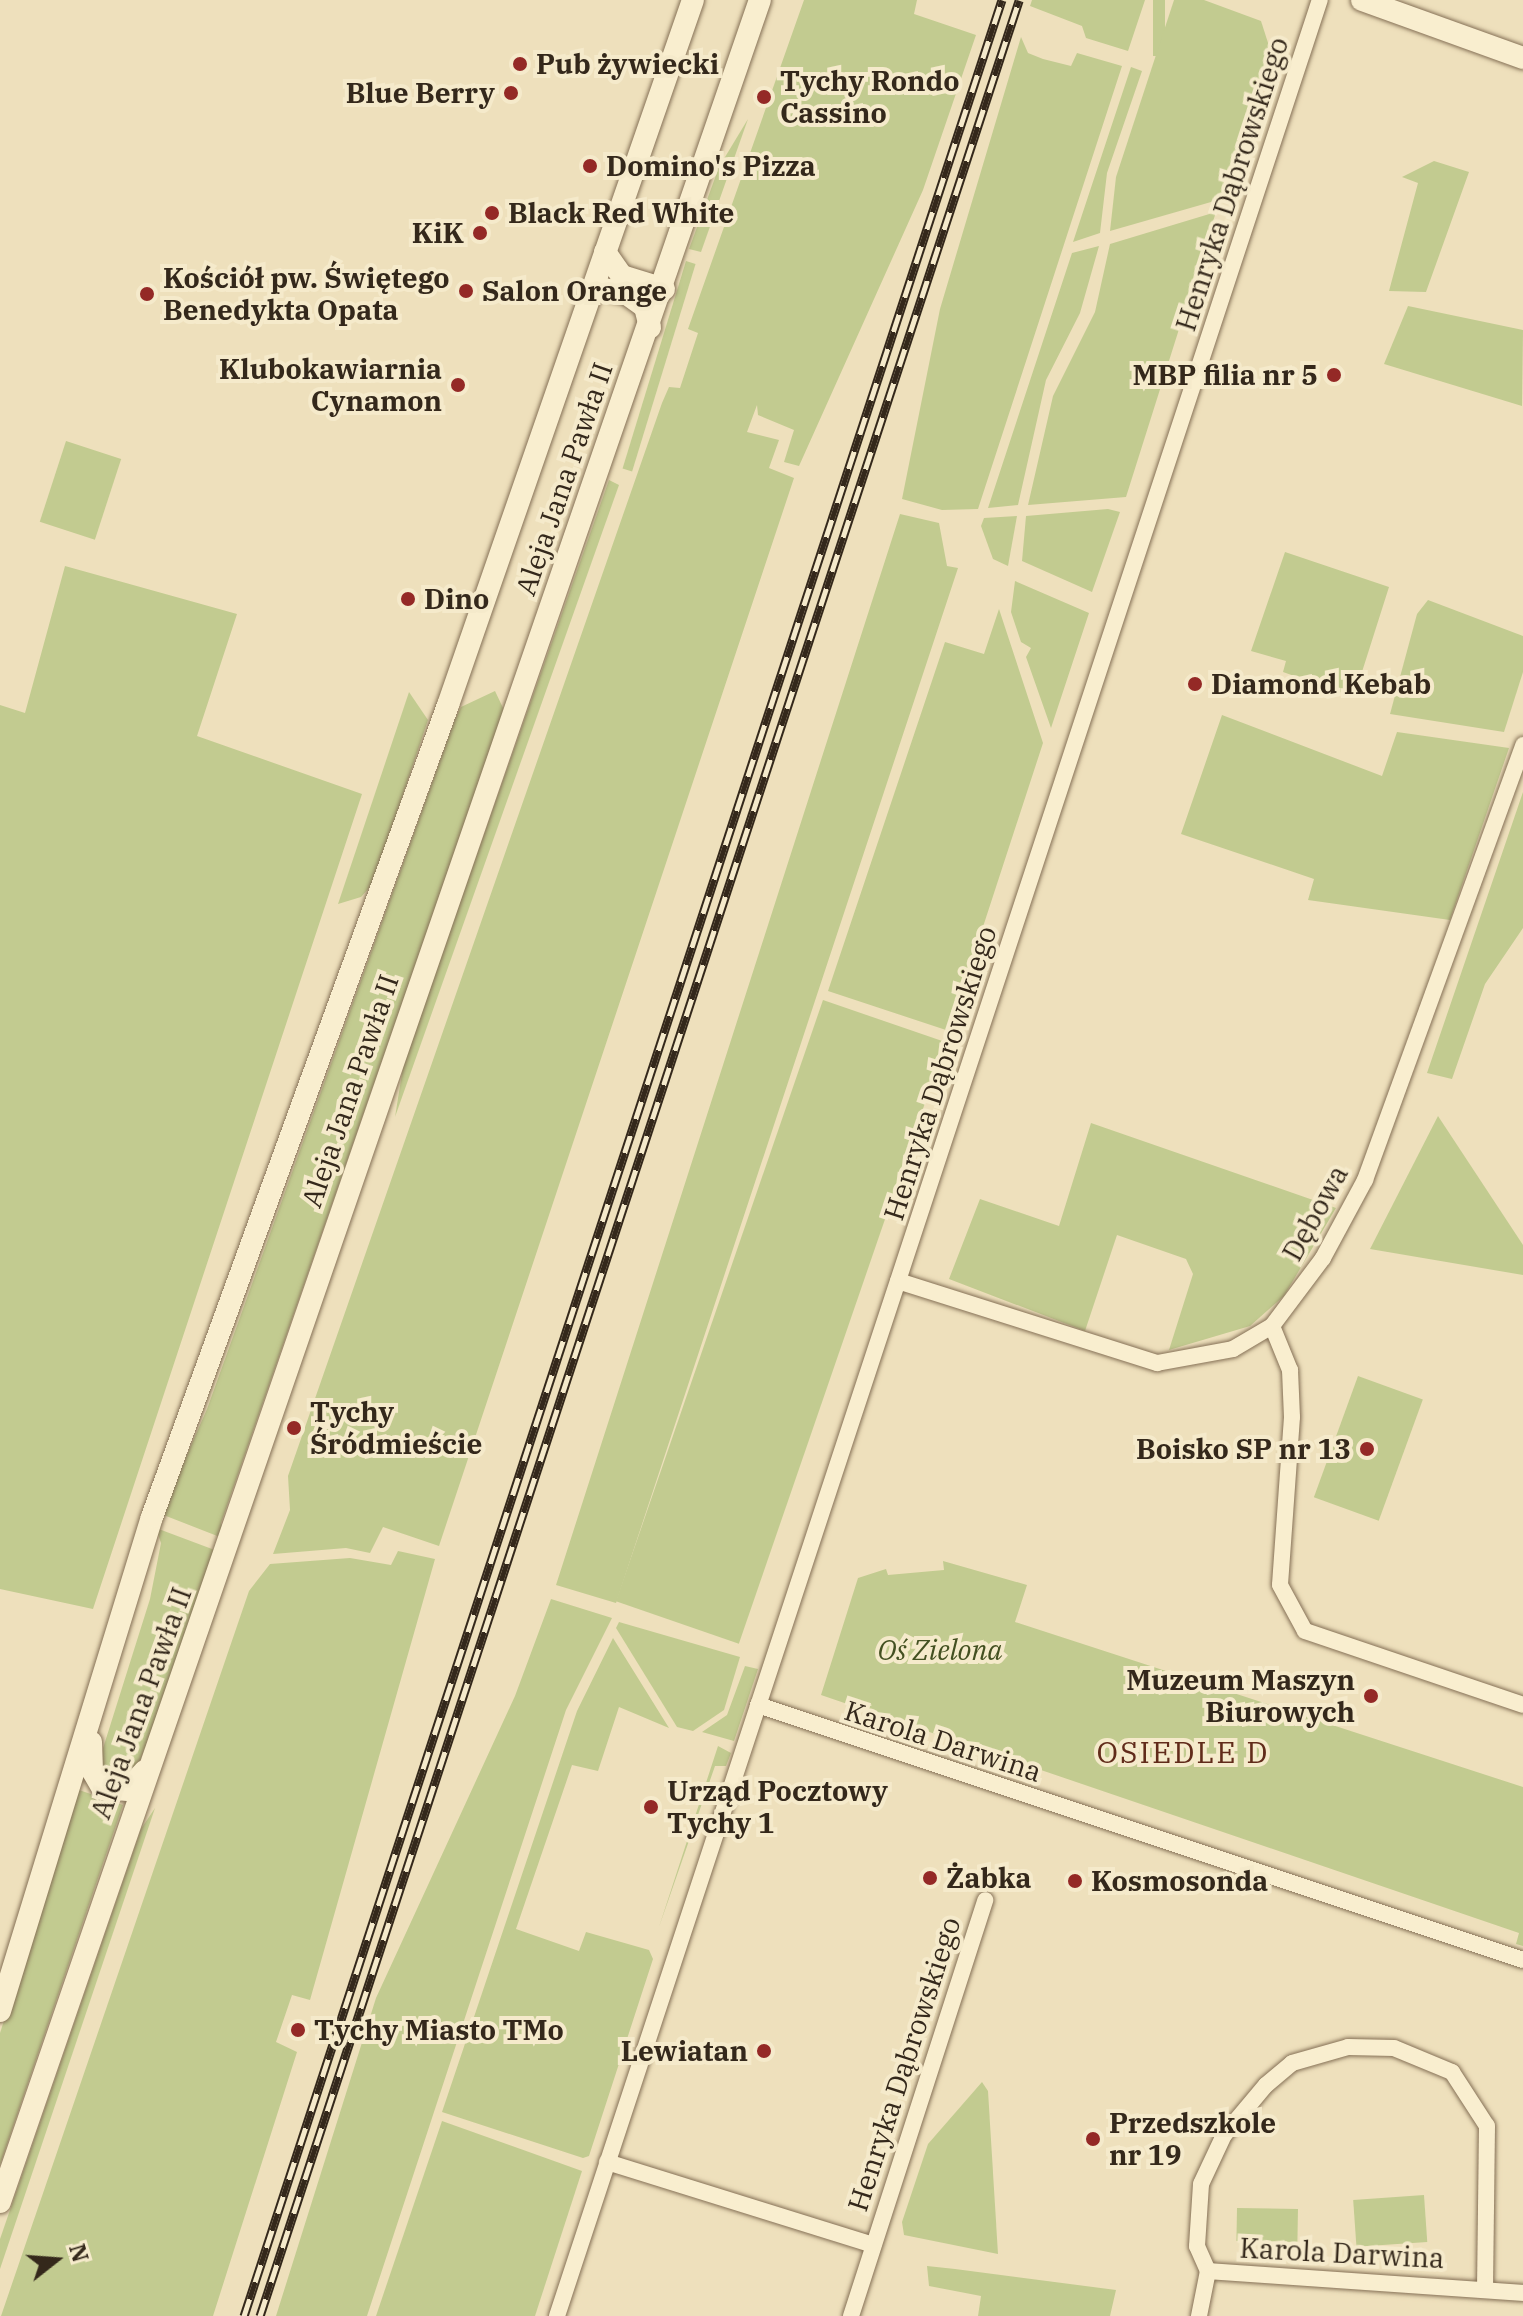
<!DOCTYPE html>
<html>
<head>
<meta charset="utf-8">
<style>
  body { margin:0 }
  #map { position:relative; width:1523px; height:2316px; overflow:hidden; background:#eee0bc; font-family:"IBM Plex Serif",serif }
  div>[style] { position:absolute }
  .green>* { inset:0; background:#c2cb90; transform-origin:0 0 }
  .roads { filter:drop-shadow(0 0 2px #857056) drop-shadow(0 0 2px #857056) }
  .street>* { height:16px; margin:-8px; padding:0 8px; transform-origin:8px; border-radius:8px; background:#f9eecf }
  .secondary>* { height:22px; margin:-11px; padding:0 11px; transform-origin:11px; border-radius:11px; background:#f9eecf }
  .rail>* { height:9px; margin-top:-4.5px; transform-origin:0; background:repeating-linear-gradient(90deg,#f5eacb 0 18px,#34281b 0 36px); box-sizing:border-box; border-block:2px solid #34281b }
  .dots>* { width:22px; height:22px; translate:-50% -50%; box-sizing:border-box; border:4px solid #f5eacb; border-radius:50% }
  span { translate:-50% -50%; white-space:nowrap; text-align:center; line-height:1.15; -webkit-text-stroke:8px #f5eacb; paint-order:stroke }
  .poi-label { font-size:28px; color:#34281b; font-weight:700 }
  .left { translate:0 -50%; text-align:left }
  .right { translate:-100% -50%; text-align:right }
  .street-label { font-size:28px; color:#34281b }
  .park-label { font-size:28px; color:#435021; font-style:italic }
  .neighbourhood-label { font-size:30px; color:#612b1a; letter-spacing:2px }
  .north { position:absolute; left:16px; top:2220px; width:80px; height:80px; -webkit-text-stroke:6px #f5eacb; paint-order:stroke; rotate:73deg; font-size:22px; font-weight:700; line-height:32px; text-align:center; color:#34281b }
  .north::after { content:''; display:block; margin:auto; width:28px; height:36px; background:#34281b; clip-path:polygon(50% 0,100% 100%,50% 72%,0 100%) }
</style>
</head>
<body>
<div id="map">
  <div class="green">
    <i style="clip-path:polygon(804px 0,917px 0,914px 14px,976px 35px,923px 190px,799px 466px,784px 462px,794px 430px,758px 415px,757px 405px,747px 432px,779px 440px,769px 468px,794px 478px,439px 1546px,383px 1527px,370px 1553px,346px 1548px,273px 1554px,290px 1510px,288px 1476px,662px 403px,669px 387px,680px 388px,698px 333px,688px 329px)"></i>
    <i style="clip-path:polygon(1032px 0,1145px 0,1128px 51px,1086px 38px,1082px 26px,1030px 6px)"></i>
    <i style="left:1153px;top:0;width:12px;height:56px"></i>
    <i style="clip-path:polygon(1174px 0,1204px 0,1261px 21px,1270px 49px,1225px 198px,1110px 231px,1116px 177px)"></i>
    <i style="clip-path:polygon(1021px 37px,1028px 53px,1043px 59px,1071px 66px,1077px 53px,1122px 66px,978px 509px,942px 510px,902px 499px,940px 309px)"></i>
    <i style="clip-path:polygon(1131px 67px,1142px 71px,1107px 173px,1100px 233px,1073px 242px)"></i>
    <i style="clip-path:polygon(748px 119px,701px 252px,689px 249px,719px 167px)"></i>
    <i style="clip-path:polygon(1434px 161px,1469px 172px,1426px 292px,1389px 291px,1418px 183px,1402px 177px)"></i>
    <i style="clip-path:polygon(1216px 212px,1126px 497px,1028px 505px,1053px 396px,1095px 312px,1110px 244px)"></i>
    <i style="clip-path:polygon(1099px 246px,1080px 313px,1046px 380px,1018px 505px,988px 508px,1072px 253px)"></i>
    <i style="left:686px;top:261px;width:10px;height:217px;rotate:17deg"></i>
    <i style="clip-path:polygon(1408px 306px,1523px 330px,1522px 406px,1384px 364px)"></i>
    <i style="left:66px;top:441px;width:58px;height:85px;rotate:18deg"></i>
    <i style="clip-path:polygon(609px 480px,619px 485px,395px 1117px,404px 1061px)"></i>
    <i style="clip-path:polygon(1108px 509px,1120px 512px,1092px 592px,1022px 561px,1026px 516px)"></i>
    <i style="clip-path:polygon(900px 514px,939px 523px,947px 566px,958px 568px,616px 1603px,556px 1585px)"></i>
    <i style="clip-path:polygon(1017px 516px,1008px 566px,993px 559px,981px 526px,984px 518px)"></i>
    <i style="clip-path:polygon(1285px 552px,1389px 587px,1354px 697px,1283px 672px,1286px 661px,1251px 651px)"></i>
    <i style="clip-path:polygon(65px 566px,237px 614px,197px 736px,362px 794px,93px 1609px,0 1589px,0 705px,25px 713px)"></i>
    <i style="clip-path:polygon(1015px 581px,1089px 613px,1051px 728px,1026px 657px,1031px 648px,1021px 642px,1011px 612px)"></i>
    <i style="clip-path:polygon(1428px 600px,1523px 636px,1523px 672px,1504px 732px,1390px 714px,1417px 614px)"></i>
    <i style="clip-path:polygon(999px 609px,1043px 743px,949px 1031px,828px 991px,945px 642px,984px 654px)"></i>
    <i style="clip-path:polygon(495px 691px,504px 710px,221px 1523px,225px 1539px,161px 1514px,207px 1409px,455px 719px,461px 707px)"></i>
    <i style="clip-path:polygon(409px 692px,428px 720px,373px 884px,361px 897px,338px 904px)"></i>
    <i style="clip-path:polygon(1222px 715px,1382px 776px,1397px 732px,1509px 748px,1450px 920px,1308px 900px,1314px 879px,1181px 834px)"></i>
    <i style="clip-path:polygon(1523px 792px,1523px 928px,1485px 984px,1452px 1079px,1427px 1073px)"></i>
    <i style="left:823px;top:1000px;width:130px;height:636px;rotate:19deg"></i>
    <i style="clip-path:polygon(1438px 1116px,1523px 1245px,1523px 1275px,1370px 1249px)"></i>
    <i style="clip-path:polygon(1091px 1123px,1336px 1208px,1284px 1296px,1250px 1326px,1169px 1350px,1193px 1274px,1186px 1259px,1117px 1235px,1085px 1331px,949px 1279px,980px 1199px,1059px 1226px)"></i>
    <i style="left:1358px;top:1376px;width:69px;height:129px;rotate:20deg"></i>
    <i style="clip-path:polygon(156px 1528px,220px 1552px,136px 1771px,128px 1780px,107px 1780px,99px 1761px,150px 1599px,161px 1543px)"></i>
    <i style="clip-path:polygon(398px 1551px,435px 1559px,310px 2000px,292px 1995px,276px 2042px,297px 2052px,213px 2316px,1px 2316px,249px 1591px,270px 1564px,350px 1558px,391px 1565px)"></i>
    <i style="clip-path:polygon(943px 1561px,1027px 1585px,1015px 1622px,1523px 1787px,1523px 1946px,1516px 1944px,1519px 1933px,821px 1695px,858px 1578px,886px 1569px,888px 1575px,944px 1570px)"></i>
    <i style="clip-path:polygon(551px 1599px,612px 1618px,566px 1710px,367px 2316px,276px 2316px,376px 1998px,515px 1696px)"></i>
    <i style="clip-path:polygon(619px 1622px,740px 1657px,724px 1710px,693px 1731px,677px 1727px,616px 1628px)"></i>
    <i style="clip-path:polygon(613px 1638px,669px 1728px,619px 1707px,598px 1771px,572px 1765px,516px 1929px,579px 1951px,586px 1932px,649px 1950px,653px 1959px,589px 2156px,583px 2158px,442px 2112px,577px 1711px)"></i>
    <i style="clip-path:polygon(745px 1666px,758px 1669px,734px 1741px,702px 1732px,727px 1715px)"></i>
    <i style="clip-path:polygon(718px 1746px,731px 1753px,726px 1766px,715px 1766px,659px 1927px)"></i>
    <i style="clip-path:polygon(79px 1790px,123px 1805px,0 2165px,0 2033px)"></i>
    <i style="clip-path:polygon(155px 1808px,0 2269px,0 2239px,141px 1829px)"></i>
    <i style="clip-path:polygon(982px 2082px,988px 2091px,998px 2254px,904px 2235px,902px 2222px,928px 2144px)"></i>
    <i style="clip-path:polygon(442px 2121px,582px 2171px,535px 2316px,376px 2316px)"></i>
    <i style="left:1424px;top:2195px;width:47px;height:71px;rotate:86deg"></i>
    <i style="left:1237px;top:2208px;width:61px;height:33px;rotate:1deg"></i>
    <i style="clip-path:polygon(927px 2266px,955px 2269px,1116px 2290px,1110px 2316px,978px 2316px,981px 2296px,929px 2286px)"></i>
  </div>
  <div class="roads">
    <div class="street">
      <i style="left:898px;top:1281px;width:272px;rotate:17.6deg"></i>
      <i style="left:1157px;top:1363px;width:77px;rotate:-10.4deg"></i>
      <i style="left:1233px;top:1349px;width:45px;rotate:-30.5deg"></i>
      <i style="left:1272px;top:1326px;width:85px;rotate:-53.1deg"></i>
      <i style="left:1323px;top:1258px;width:89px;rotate:-61.7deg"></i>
      <i style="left:1365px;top:1180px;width:463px;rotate:-70deg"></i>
      <i style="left:1272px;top:1326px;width:48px;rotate:67.8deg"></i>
      <i style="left:1290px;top:1370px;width:47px;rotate:87.6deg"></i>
      <i style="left:1292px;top:1417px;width:168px;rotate:94.1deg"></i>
      <i style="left:1280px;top:1585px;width:52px;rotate:61.5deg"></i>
      <i style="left:1305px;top:1631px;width:230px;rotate:18.7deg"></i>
      <i style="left:758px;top:1705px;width:806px;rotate:18.43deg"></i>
      <i style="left:607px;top:2162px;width:279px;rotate:17.3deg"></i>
      <i style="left:1208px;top:2271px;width:27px;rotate:-114deg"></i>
      <i style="left:1197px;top:2246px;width:62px;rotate:-86.3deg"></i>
      <i style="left:1201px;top:2184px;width:54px;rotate:-64.9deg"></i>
      <i style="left:1224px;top:2135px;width:65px;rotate:-50deg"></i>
      <i style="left:1266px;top:2085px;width:34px;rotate:-40deg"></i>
      <i style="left:1292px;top:2063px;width:58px;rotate:-15.9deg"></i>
      <i style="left:1348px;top:2047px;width:46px;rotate:1.2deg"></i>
      <i style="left:1394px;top:2048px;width:63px;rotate:22.5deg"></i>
      <i style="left:1452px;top:2072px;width:64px;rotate:57.1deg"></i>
      <i style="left:1487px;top:2126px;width:161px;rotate:90.7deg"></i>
      <i style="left:1208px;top:2271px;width:316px;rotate:4deg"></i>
      <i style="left:557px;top:2316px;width:2438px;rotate:-71.77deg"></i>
      <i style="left:851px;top:2316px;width:437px;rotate:-72.1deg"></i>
      <i style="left:1199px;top:2316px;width:46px;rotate:-78.7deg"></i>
    </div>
    <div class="secondary">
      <i style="left:1362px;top:0;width:171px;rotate:19.8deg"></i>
      <i style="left:605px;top:252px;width:29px;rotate:55deg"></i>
      <i style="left:622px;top:276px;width:44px;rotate:17.2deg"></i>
      <i style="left:595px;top:287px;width:33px;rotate:12deg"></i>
      <i style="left:627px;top:294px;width:22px;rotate:36deg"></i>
      <i style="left:645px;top:307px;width:21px;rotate:76deg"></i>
      <i style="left:91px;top:1742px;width:28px;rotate:88deg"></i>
      <i style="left:92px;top:1770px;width:22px;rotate:60deg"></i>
      <i style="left:103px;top:1789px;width:24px;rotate:2deg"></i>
      <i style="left:127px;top:1790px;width:26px;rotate:-47deg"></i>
      <i style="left:0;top:2011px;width:517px;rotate:-72.9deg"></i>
      <i style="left:152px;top:1517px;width:864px;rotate:-69.97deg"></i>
      <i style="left:448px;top:705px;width:746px;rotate:-70.84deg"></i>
      <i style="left:0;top:2202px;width:2329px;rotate:-70.96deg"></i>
    </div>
  </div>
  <div class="rail">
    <i style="left:244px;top:2316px;width:2437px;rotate:-71.88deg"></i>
    <i style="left:260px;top:2316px;width:2437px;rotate:-71.85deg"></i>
  </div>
  <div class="dots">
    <i style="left:520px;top:64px;background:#942926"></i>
    <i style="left:511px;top:93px;background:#942926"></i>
    <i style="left:764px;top:97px;background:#942926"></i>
    <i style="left:590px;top:166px;background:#942926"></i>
    <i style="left:492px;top:213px;background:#942926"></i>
    <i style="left:480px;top:233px;background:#942926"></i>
    <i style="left:466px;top:291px;background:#942926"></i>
    <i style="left:147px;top:294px;background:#942926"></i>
    <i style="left:1334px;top:375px;background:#942926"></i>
    <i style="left:458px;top:385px;background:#942926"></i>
    <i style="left:408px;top:599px;background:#942926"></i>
    <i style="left:1195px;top:684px;background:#942926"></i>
    <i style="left:294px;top:1428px;background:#942926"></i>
    <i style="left:1367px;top:1449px;background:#942926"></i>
    <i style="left:1371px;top:1696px;background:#942926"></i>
    <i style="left:651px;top:1807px;background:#942926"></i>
    <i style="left:930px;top:1878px;background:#942926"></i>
    <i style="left:1075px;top:1881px;background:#942926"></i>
    <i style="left:298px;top:2030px;background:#942926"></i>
    <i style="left:764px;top:2051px;background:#942926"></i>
    <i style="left:1093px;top:2139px;background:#942926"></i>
  </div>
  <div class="poi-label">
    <span class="left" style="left:536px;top:64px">Pub żywiecki</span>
    <span class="left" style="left:780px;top:97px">Tychy Rondo<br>Cassino</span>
    <span class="right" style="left:495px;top:93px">Blue Berry</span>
    <span class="left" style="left:606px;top:166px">Domino's Pizza</span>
    <span class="left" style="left:508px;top:213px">Black Red White</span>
    <span class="right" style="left:464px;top:233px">KiK</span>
    <span class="left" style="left:163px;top:294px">Kościół pw. Świętego<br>Benedykta Opata</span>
    <span class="left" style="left:482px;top:291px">Salon Orange</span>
    <span class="right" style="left:442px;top:385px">Klubokawiarnia<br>Cynamon</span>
    <span class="right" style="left:1318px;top:375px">MBP filia nr 5</span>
    <span class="left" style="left:424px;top:599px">Dino</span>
    <span class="left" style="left:1211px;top:684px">Diamond Kebab</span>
    <span class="left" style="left:310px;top:1428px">Tychy<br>Śródmieście</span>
    <span class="right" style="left:1351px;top:1449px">Boisko SP nr 13</span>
    <span class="right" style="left:1355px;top:1696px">Muzeum Maszyn<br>Biurowych</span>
    <span class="left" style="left:667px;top:1807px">Urząd Pocztowy<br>Tychy 1</span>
    <span class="left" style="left:946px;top:1878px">Żabka</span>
    <span class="left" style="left:1091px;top:1881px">Kosmosonda</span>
    <span class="left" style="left:314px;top:2030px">Tychy Miasto TMo</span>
    <span class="right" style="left:748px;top:2051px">Lewiatan</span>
    <span class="left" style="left:1109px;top:2139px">Przedszkole<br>nr 19</span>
  </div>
  <div class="street-label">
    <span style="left:1232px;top:184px;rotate:-72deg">Henryka Dąbrowskiego</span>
    <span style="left:564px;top:479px;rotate:-71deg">Aleja Jana Pawła II</span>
    <span style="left:940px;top:1073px;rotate:-72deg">Henryka Dąbrowskiego</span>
    <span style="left:350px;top:1091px;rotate:-71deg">Aleja Jana Pawła II</span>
    <span style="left:1315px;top:1213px;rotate:-61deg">Dębowa</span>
    <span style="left:141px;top:1703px;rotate:-70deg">Aleja Jana Pawła II</span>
    <span style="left:943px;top:1741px;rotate:18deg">Karola Darwina</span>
    <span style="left:904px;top:2064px;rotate:-72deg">Henryka Dąbrowskiego</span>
    <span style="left:1342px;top:2253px;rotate:3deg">Karola Darwina</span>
  </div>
  <div class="park-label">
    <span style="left:940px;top:1650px">Oś Zielona</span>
  </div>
  <div class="neighbourhood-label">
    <span style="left:1183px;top:1752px">OSIEDLE D</span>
  </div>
  <div class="north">N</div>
</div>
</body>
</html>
